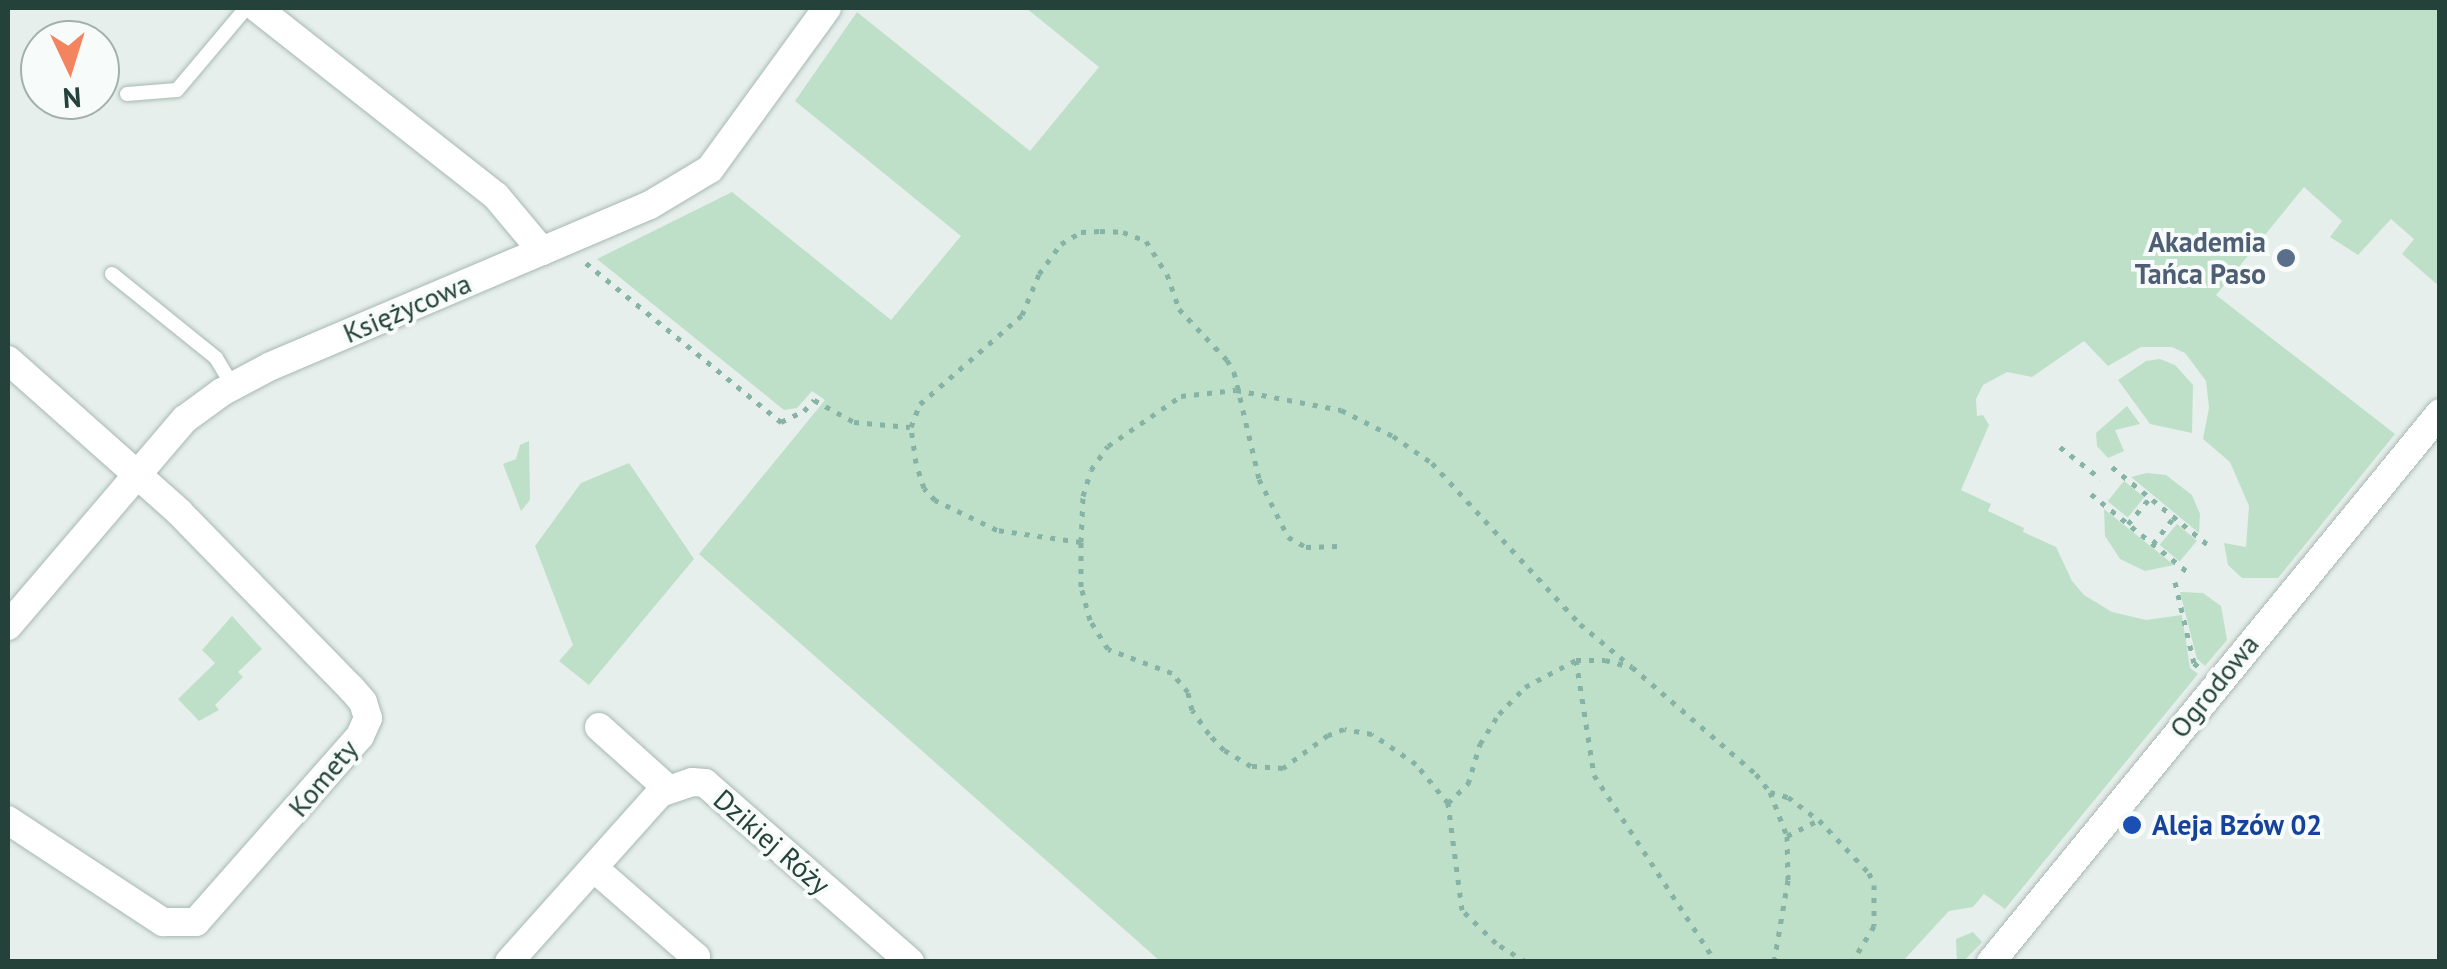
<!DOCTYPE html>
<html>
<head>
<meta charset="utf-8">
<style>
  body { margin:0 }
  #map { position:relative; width:2447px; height:969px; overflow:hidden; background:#e6efeb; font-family:"PT Sans",sans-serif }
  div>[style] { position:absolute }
  .green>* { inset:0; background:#bfe0c8; transform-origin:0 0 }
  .path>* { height:5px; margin-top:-2.5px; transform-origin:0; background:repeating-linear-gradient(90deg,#86b3a5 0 5px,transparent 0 13px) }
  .roads { filter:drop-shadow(0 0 2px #a8b8b2) drop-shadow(0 0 2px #a8b8b2) }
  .service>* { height:14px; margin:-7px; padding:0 7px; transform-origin:7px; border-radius:7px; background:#fff }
  .minor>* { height:28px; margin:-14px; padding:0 14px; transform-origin:14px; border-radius:14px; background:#fff }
  .dots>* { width:28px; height:28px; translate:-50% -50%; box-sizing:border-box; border:5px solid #f7fbf9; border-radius:50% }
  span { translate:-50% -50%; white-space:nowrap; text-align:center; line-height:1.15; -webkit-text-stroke:8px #f7fbf9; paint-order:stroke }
  .service-label { font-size:28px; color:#4e5e75; font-weight:700 }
  .right { translate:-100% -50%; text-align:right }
  .street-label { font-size:28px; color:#24423a }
  .transit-label { font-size:28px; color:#164399; font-weight:700 }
  .left { translate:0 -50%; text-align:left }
  .frame { position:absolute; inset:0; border:10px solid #24423a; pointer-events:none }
  .north { position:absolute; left:20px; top:20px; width:100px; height:100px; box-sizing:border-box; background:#f7fbf9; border:2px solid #a3b1ad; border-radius:50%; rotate:176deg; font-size:28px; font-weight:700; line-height:40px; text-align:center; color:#24423a }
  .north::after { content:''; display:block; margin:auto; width:35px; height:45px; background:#f4845f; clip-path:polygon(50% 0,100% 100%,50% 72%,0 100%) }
</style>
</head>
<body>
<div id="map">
  <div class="green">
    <i style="clip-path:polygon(1026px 8px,2439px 8px,2439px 286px,2402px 254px,2414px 239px,2391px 219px,2358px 255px,2330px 237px,2342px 221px,2304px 187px,2216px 295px,2395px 434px,2278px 578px,2242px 578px,2228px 565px,2224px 543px,2246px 547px,2249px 506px,2230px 462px,2203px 439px,2209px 408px,2206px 381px,2185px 353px,2172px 347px,2141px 347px,2108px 366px,2084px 341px,2032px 377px,2007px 372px,1983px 385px,1976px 399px,1977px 416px,1983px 415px,1989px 425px,1961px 490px,1991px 504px,1988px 511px,2024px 528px,2023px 532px,2056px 547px,2072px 581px,2084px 595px,2112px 612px,2146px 620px,2182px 615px,2190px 668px,2198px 674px,2005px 909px,1984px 894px,1973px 907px,1949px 911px,1903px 961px,1160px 961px,699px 554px,825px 400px,812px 391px,797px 408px,784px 410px,597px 259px,732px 192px,891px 320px,961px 236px,795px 101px,857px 12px,1030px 151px,1099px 67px)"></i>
    <i style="clip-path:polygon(2160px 359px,2175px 365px,2193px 385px,2192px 433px,2150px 424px,2118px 380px,2146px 361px)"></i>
    <i style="clip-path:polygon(2127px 406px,2140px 424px,2115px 430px,2124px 451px,2108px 458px,2097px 446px,2096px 433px)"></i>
    <i style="clip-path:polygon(529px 441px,530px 500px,521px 511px,503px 464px,516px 459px,520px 445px)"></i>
    <i style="clip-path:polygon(629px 463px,694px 559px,589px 685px,559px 661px,573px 645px,535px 546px,581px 483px)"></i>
    <i style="clip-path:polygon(2147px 473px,2166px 475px,2192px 495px,2200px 514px,2199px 533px,2131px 477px)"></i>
    <i style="left:2124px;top:481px;width:26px;height:26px;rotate:39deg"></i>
    <i style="clip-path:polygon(2104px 509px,2174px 565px,2145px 571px,2120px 559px,2105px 536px)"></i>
    <i style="left:2177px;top:524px;width:26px;height:27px;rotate:40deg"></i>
    <i style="clip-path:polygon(2180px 592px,2203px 593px,2221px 606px,2227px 640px,2205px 666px,2197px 659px)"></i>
    <i style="clip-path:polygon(232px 616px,262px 649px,238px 672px,243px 677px,215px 705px,219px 710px,199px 721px,178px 699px,215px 663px,202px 650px)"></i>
    <i style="clip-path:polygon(1973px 932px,1982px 942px,1964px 961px,1957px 961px,1956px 939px)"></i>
  </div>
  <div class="path">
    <i style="left:586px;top:263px;width:252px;rotate:39.2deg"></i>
    <i style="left:781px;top:422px;width:25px;rotate:-26deg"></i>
    <i style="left:804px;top:411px;width:15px;rotate:-48deg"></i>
    <i style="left:814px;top:400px;width:46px;rotate:28.8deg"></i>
    <i style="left:854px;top:422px;width:56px;rotate:5.1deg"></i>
    <i style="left:2060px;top:447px;width:52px;rotate:38deg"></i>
    <i style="left:2112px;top:467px;width:129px;rotate:39deg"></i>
    <i style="left:2091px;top:494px;width:127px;rotate:38.9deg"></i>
    <i style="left:2128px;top:524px;width:34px;rotate:-50deg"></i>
    <i style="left:1081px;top:542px;width:85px;rotate:-171.9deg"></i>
    <i style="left:997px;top:530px;width:69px;rotate:-154.2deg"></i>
    <i style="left:935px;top:500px;width:16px;rotate:-133deg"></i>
    <i style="left:924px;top:488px;width:26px;rotate:-108deg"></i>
    <i style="left:916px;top:463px;width:36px;rotate:-98deg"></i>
    <i style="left:911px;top:427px;width:25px;rotate:-69deg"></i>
    <i style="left:920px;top:404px;width:135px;rotate:-41.1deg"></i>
    <i style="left:1022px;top:315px;width:44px;rotate:-67.5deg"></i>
    <i style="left:1039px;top:274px;width:37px;rotate:-54deg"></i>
    <i style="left:1061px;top:244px;width:23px;rotate:-31deg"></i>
    <i style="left:1081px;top:232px;width:19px;rotate:-3deg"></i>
    <i style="left:1100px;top:231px;width:23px;rotate:2deg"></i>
    <i style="left:1123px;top:232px;width:25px;rotate:21deg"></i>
    <i style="left:1146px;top:241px;width:39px;rotate:58deg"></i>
    <i style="left:1167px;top:274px;width:37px;rotate:71deg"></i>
    <i style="left:1179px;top:309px;width:70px;rotate:46.7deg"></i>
    <i style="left:1227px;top:360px;width:14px;rotate:60deg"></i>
    <i style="left:1234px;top:372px;width:110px;rotate:76.8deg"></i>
    <i style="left:1259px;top:479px;width:65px;rotate:63.4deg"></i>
    <i style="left:1288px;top:537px;width:21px;rotate:29deg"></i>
    <i style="left:1306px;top:547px;width:31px;rotate:-2deg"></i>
    <i style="left:2153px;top:544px;width:34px;rotate:-52deg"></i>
    <i style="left:2175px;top:582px;width:83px;rotate:76.8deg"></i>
    <i style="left:2194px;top:663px;width:8px;rotate:40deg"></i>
    <i style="left:1576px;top:660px;width:116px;rotate:81.1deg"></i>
    <i style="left:1594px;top:775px;width:223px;rotate:56.9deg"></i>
    <i style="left:1770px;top:792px;width:19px;rotate:16deg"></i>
    <i style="left:1788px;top:797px;width:39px;rotate:37deg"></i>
    <i style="left:1819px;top:820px;width:73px;rotate:46.7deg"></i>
    <i style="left:1869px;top:873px;width:13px;rotate:67deg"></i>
    <i style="left:1874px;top:885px;width:41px;rotate:90deg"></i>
    <i style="left:1874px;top:926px;width:42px;rotate:121.4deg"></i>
    <i style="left:1448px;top:803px;width:50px;rotate:-129.4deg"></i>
    <i style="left:1416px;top:764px;width:53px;rotate:-145.7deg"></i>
    <i style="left:1372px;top:734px;width:28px;rotate:-170deg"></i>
    <i style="left:1344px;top:729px;width:17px;rotate:159deg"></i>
    <i style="left:1328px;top:735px;width:56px;rotate:143.7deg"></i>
    <i style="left:1283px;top:768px;width:32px;rotate:-176deg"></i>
    <i style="left:1251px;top:766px;width:31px;rotate:-149deg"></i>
    <i style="left:1224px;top:750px;width:22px;rotate:-133deg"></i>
    <i style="left:1209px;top:734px;width:29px;rotate:-125deg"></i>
    <i style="left:1192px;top:710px;width:18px;rotate:-103deg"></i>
    <i style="left:1188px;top:692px;width:25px;rotate:-130deg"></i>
    <i style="left:1172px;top:673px;width:68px;rotate:-159.4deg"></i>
    <i style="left:1108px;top:649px;width:34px;rotate:-122deg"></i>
    <i style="left:1090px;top:620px;width:34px;rotate:-105deg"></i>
    <i style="left:1081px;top:587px;width:45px;rotate:-90deg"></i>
    <i style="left:1081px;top:542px;width:46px;rotate:-87.5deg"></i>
    <i style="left:1083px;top:496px;width:27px;rotate:-73deg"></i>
    <i style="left:1091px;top:470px;width:29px;rotate:-55deg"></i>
    <i style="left:1108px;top:446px;width:88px;rotate:-34.4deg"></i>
    <i style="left:1181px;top:396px;width:55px;rotate:-6.2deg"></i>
    <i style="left:1236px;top:390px;width:107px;rotate:10.8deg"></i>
    <i style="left:1341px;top:410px;width:58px;rotate:26.6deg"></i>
    <i style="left:1393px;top:436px;width:47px;rotate:34.7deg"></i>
    <i style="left:1432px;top:463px;width:219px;rotate:47.4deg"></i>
    <i style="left:1580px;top:624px;width:67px;rotate:39.6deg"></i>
    <i style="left:1787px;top:836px;width:36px;rotate:-27deg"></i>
    <i style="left:1526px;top:962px;width:36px;rotate:-148deg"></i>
    <i style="left:1496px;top:943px;width:47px;rotate:-135.9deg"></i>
    <i style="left:1462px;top:910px;width:108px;rotate:-97.5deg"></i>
    <i style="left:1448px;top:803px;width:28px;rotate:-44deg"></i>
    <i style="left:1468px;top:784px;width:42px;rotate:-73.3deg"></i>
    <i style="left:1480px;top:744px;width:36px;rotate:-58deg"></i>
    <i style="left:1499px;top:714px;width:37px;rotate:-46deg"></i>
    <i style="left:1525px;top:687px;width:58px;rotate:-27.9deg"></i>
    <i style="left:1576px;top:660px;width:29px"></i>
    <i style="left:1605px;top:660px;width:28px;rotate:15deg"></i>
    <i style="left:1632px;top:667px;width:164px;rotate:40.8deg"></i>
    <i style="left:1756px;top:774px;width:23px;rotate:52deg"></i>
    <i style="left:1770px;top:792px;width:47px;rotate:68.9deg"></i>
    <i style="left:1787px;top:836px;width:44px;rotate:88.7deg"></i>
    <i style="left:1788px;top:880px;width:83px;rotate:99.7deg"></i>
  </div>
  <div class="roads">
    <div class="service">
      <i style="left:127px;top:94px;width:50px;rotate:-4.6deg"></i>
      <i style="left:177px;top:90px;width:107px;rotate:-49.9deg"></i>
      <i style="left:112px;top:274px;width:134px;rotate:38.9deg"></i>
      <i style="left:216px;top:358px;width:31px;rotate:59deg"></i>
    </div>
    <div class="minor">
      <i style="left:542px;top:251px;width:117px;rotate:-23.1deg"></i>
      <i style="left:650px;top:205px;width:70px;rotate:-31deg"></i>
      <i style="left:710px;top:169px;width:199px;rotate:-54deg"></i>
      <i style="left:8px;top:360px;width:229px;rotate:41.6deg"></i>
      <i style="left:179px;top:512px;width:246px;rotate:45.7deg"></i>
      <i style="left:351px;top:688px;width:18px;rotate:49deg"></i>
      <i style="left:363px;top:702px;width:17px;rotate:73deg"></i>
      <i style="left:368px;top:718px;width:20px;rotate:114deg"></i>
      <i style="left:360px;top:736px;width:248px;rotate:131.4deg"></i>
      <i style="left:196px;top:922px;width:33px;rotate:180deg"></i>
      <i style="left:163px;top:922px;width:186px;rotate:-146.7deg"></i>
      <i style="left:8px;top:626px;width:272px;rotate:-49.5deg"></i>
      <i style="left:185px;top:419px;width:46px;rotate:-36.1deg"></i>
      <i style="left:222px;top:392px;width:55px;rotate:-28deg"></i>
      <i style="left:271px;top:366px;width:294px;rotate:-23deg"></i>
      <i style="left:542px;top:251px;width:72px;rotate:-129.9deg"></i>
      <i style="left:496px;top:196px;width:304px;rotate:-141.8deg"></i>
      <i style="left:599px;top:727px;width:93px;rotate:41.9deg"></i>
      <i style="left:595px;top:869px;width:134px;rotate:41.1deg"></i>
      <i style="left:696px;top:957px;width:6px;rotate:129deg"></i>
      <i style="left:509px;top:962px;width:227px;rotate:-48.2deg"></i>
      <i style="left:660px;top:793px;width:34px;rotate:-19deg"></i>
      <i style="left:692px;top:782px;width:13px;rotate:4deg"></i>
      <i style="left:705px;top:783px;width:272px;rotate:41.1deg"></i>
      <i style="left:1991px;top:962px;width:709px;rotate:-50.72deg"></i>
    </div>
  </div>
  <div class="dots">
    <i style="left:2286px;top:258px;background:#5c6f8a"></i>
    <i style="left:2132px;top:825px;background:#1a4fb4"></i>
  </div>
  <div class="service-label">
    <span class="right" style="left:2266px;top:258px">Akademia<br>Tańca Paso</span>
  </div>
  <div class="street-label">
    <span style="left:407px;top:308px;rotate:-23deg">Księżycowa</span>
    <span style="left:2214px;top:686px;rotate:-51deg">Ogrodowa</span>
    <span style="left:323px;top:778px;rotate:-50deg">Komety</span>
    <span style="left:772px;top:842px;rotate:41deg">Dzikiej Róży</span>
  </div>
  <div class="transit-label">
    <span class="left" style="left:2152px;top:825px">Aleja Bzów 02</span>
  </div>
  <div class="frame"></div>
  <div class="north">N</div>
</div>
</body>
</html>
